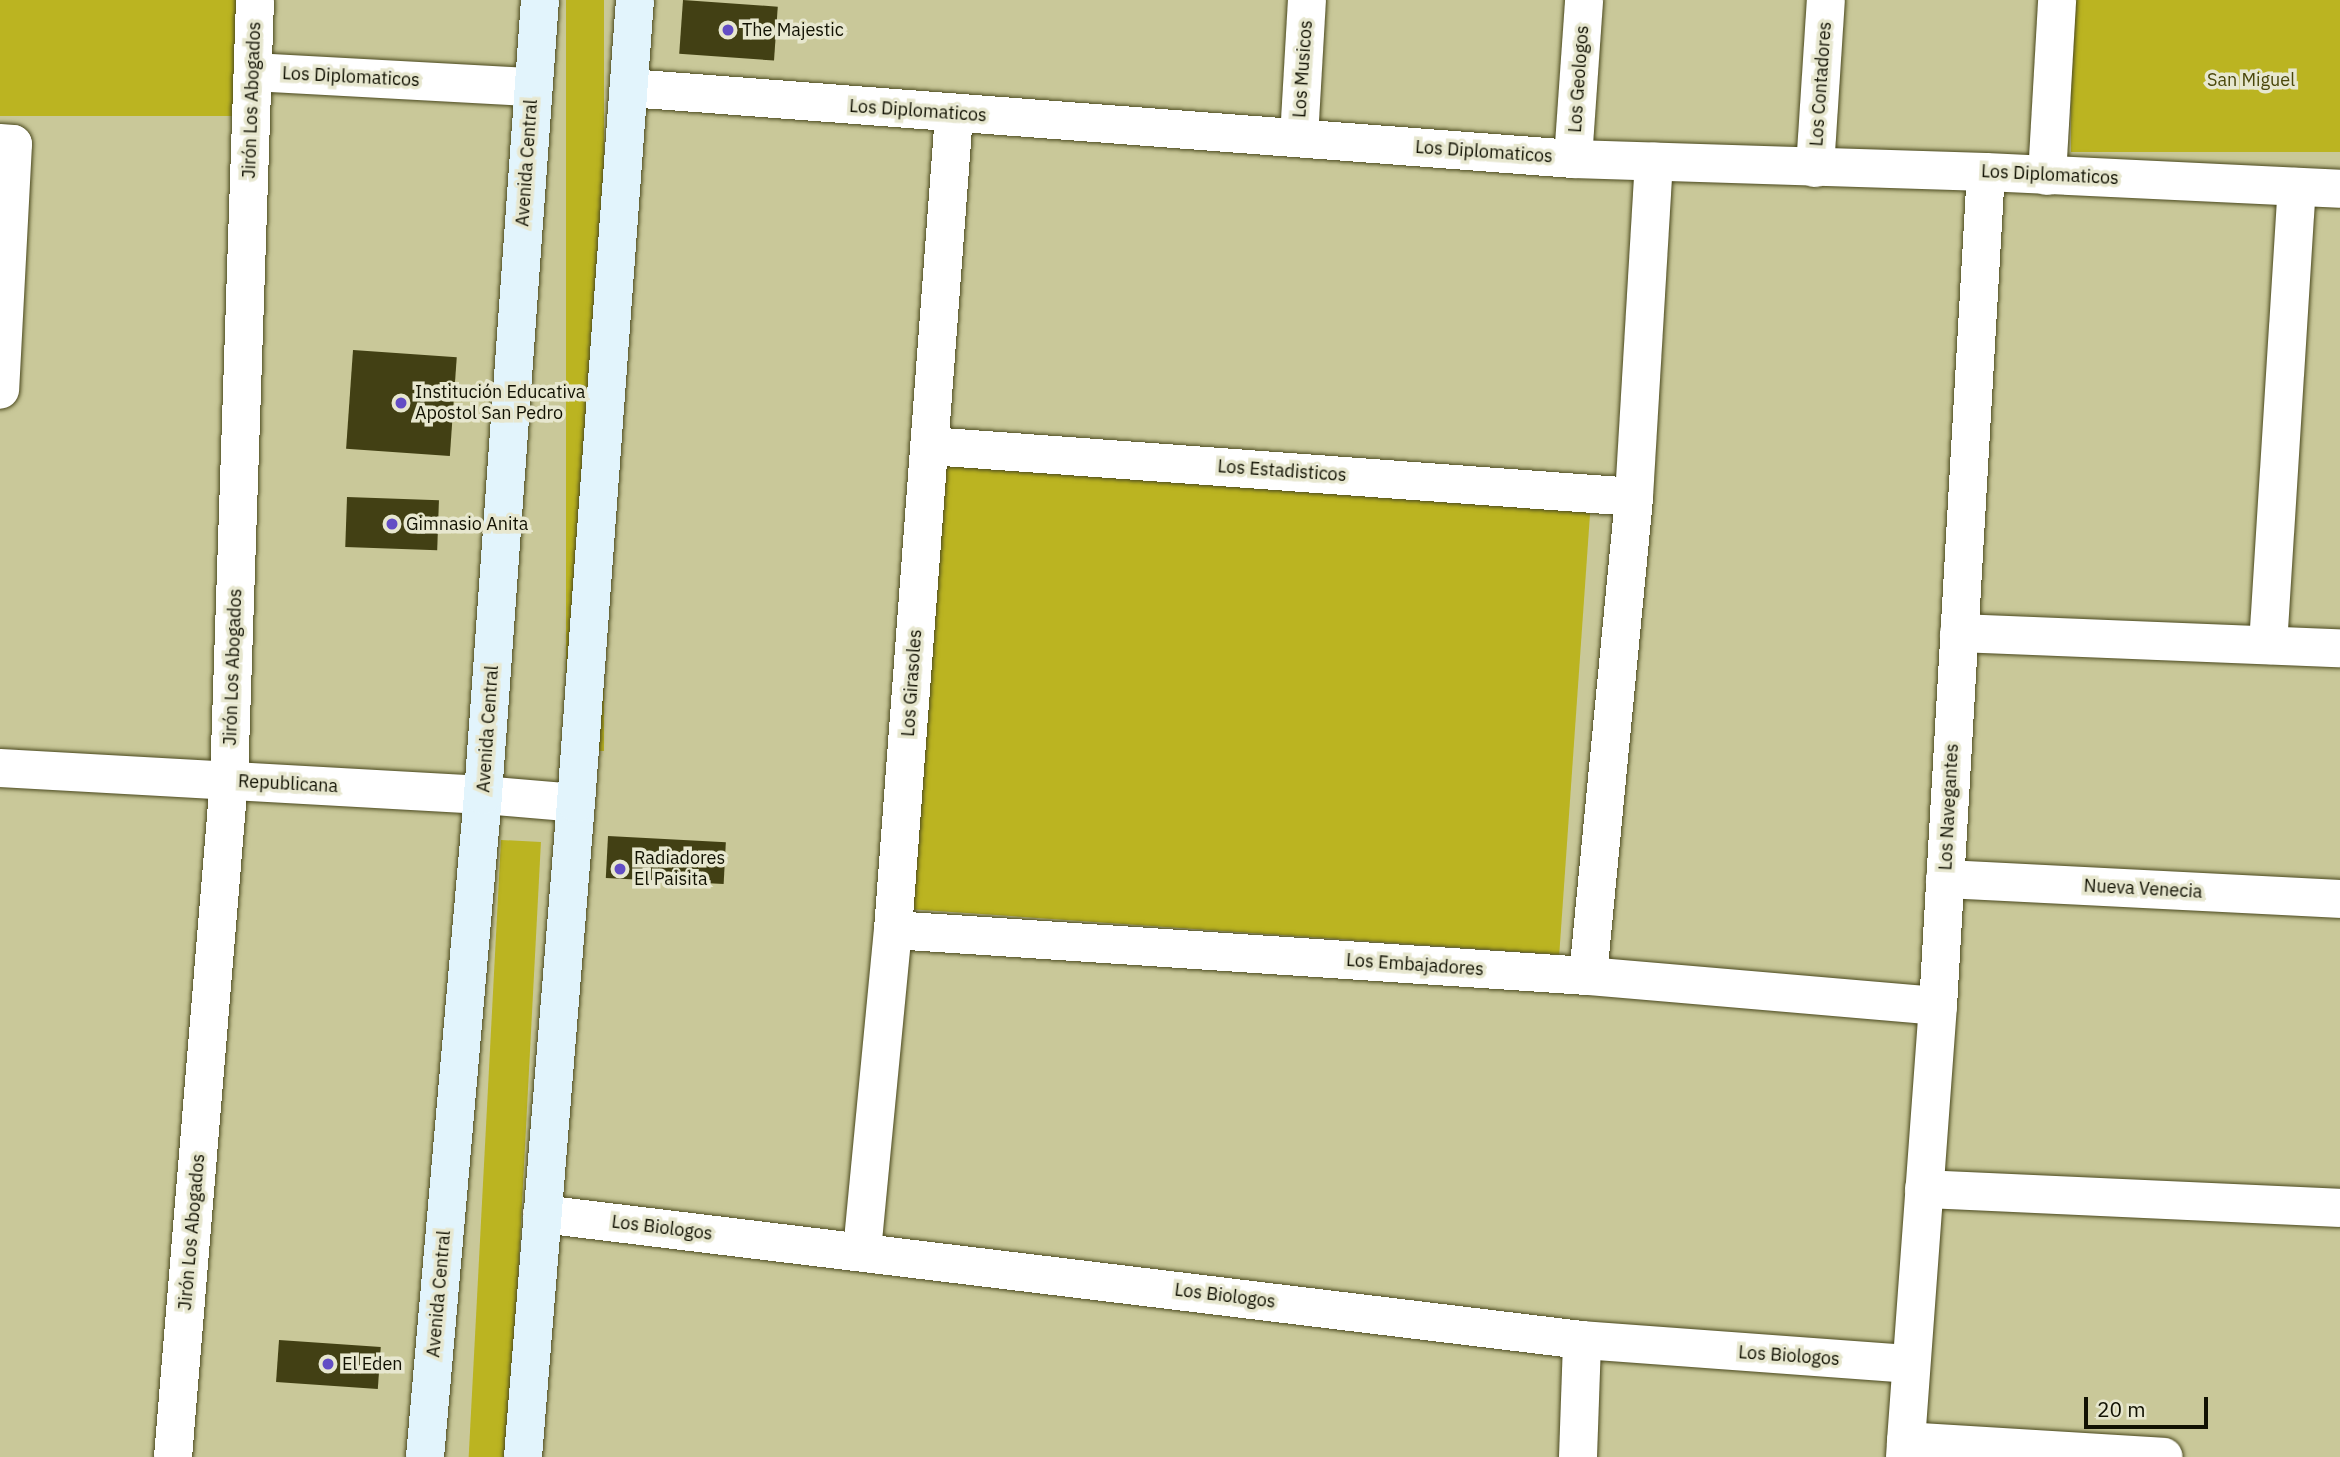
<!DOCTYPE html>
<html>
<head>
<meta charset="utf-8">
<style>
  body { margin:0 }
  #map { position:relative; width:2340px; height:1457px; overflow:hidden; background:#c9c899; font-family:"IBM Plex Sans",sans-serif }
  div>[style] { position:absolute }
  .green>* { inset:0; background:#bbb421; transform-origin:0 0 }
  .building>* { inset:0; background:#424014; transform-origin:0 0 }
  .roads { filter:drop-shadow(0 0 2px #4a481d) drop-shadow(0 0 2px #4a481d) }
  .minor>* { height:38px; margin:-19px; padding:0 19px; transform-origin:19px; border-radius:19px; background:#fff }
  .tertiary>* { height:38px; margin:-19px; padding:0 19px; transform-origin:19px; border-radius:19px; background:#fff }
  .secondary>* { height:38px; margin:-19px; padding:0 19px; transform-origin:19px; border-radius:19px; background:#e2f4fc }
  .dots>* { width:19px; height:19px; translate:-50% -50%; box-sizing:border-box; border:4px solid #e7e7cf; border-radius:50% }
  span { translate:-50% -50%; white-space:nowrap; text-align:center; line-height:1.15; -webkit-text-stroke:7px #e7e7cf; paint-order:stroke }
  .poi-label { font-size:18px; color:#111102 }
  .left { translate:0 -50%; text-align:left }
  .street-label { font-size:18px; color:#111102 }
  .park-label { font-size:18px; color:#4a470a }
  .scale { position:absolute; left:2084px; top:1397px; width:124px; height:32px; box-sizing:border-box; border:4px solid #111102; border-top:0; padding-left:9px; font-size:21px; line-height:24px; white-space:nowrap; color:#111102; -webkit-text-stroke:5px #e7e7cf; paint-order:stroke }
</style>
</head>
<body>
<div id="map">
  <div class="green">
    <i style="left:0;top:0;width:244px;height:116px"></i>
    <i style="left:566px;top:0;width:38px;height:751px"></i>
    <i style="left:2071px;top:0;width:269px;height:152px"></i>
    <i style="left:939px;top:463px;width:653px;height:447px;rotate:4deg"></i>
    <i style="left:501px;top:840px;width:40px;height:619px;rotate:3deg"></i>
  </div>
  <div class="building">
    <i style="left:683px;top:0;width:95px;height:54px;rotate:4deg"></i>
    <i style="left:353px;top:350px;width:104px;height:99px;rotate:4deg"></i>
    <i style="left:347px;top:497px;width:92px;height:50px;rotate:2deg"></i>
    <i style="left:608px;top:836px;width:118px;height:42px;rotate:3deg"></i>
    <i style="left:279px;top:1340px;width:102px;height:42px;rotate:4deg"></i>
  </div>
  <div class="roads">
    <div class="minor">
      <i style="left:253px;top:72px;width:280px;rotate:3.1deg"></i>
      <i style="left:629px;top:88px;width:947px;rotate:4.3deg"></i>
      <i style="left:1573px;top:159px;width:413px;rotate:1.8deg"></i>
      <i style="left:1986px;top:172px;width:354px;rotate:2.7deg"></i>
      <i style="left:1299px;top:138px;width:138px;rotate:-86.7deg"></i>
      <i style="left:0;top:143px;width:13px;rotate:4deg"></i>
      <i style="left:13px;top:144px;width:246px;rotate:93deg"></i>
      <i style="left:1573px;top:159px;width:159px;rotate:-86deg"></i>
      <i style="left:1815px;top:168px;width:168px;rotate:-86.3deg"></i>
      <i style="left:2047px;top:176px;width:176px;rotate:-86.7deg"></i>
      <i style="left:930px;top:446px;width:706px;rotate:4.14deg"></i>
      <i style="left:1959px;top:633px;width:381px;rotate:2.3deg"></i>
      <i style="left:2268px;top:645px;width:459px;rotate:-86.4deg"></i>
      <i style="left:1945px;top:879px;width:396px;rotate:2.9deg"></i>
      <i style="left:893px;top:930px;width:697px;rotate:3.79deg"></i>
      <i style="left:1588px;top:976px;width:351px;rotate:4.9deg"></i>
      <i style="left:1588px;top:976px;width:481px;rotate:-84.5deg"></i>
      <i style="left:1634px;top:497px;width:336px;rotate:-86.6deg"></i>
      <i style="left:1924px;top:1189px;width:416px;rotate:2.6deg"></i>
      <i style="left:542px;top:1214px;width:1048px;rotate:6.91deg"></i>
      <i style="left:1582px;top:1340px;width:328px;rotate:4.2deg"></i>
      <i style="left:862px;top:1251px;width:322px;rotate:-84.5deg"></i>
      <i style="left:893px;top:930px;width:818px;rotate:-85.72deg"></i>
      <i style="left:1906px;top:1441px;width:436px;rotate:-85.8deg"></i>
      <i style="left:1938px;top:1006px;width:835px;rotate:-86.71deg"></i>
      <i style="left:173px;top:1457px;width:679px;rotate:-85.27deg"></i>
      <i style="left:229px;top:780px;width:780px;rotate:-88.09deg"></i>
      <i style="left:1578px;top:1457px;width:117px;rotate:-88deg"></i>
    </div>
    <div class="tertiary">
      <i style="left:0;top:768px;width:484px;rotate:3.2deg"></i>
      <i style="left:483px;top:795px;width:93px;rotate:4.9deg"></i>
      <i style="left:1905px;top:1457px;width:16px;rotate:-86deg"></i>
      <i style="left:1906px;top:1441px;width:258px;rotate:3.5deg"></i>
    </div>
    <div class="secondary">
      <i style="left:425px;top:1457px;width:665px;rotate:-84.99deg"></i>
      <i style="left:483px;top:795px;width:797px;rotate:-85.9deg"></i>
      <i style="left:523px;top:1457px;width:656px;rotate:-85.37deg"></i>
      <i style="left:576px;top:803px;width:805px;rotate:-85.8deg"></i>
    </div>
  </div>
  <div class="dots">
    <i style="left:728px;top:30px;background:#634dc5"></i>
    <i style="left:401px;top:403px;background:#634dc5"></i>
    <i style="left:392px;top:524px;background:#634dc5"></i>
    <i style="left:620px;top:869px;background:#634dc5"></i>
    <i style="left:328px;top:1364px;background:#634dc5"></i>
  </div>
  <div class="poi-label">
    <span class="left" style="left:742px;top:30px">The Majestic</span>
    <span class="left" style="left:415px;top:403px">Institución Educativa<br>Apostol San Pedro</span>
    <span class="left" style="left:406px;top:524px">Gimnasio Anita</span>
    <span class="left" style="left:634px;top:869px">Radiadores<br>El Paisita</span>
    <span class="left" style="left:342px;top:1364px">El Eden</span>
  </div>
  <div class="street-label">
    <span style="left:1303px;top:69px;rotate:-86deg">Los Musicos</span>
    <span style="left:351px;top:77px;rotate:3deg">Los Diplomaticos</span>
    <span style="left:1579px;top:79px;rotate:-86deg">Los Geologos</span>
    <span style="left:1821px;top:84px;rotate:-86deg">Los Contadores</span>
    <span style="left:252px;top:100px;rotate:-88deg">Jirón Los Abogados</span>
    <span style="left:918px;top:111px;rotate:4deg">Los Diplomaticos</span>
    <span style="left:1484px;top:152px;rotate:4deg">Los Diplomaticos</span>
    <span style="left:527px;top:163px;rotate:-86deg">Avenida Central</span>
    <span style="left:2050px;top:175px;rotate:3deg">Los Diplomaticos</span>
    <span style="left:1282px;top:471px;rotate:4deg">Los Estadisticos</span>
    <span style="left:233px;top:667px;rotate:-88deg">Jirón Los Abogados</span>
    <span style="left:912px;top:683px;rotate:-86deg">Los Girasoles</span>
    <span style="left:488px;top:729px;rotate:-86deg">Avenida Central</span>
    <span style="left:288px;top:784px;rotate:3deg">Republicana</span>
    <span style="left:1949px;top:807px;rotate:-87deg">Los Navegantes</span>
    <span style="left:2143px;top:889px;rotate:3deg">Nueva Venecia</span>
    <span style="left:1415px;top:965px;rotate:4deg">Los Embajadores</span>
    <span style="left:662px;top:1228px;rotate:7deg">Los Biologos</span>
    <span style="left:192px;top:1232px;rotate:-85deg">Jirón Los Abogados</span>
    <span style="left:439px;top:1294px;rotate:-85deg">Avenida Central</span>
    <span style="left:1225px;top:1296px;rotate:7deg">Los Biologos</span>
    <span style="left:1789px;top:1356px;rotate:4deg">Los Biologos</span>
  </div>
  <div class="park-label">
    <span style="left:2251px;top:80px">San Miguel</span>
  </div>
  <div class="scale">20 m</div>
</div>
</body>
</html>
